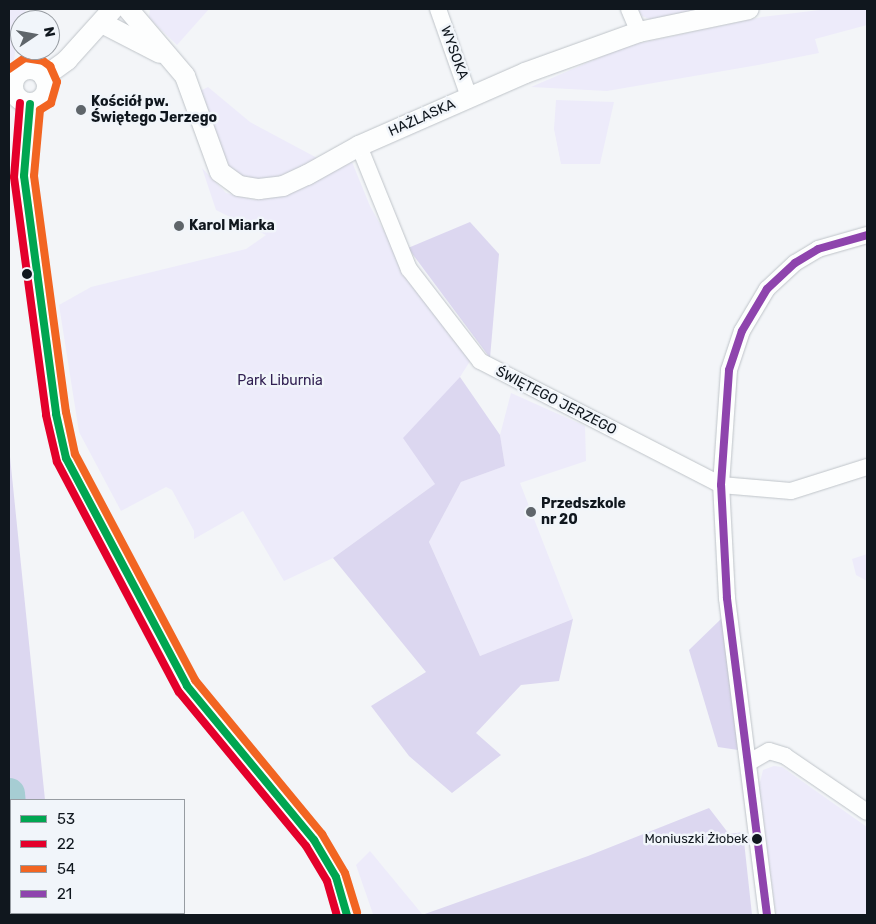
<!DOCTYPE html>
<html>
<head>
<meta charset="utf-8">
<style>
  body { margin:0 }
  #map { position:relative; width:876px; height:924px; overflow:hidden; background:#f3f5f8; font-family:Rubik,sans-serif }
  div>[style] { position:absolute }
  .green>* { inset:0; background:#edebfa }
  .forest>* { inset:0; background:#dcd7f0 }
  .river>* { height:31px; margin:-15.5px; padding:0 15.5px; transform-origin:15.5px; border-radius:15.5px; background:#a6cdd3 }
  .roads { filter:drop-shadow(0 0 1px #bfc4c9) drop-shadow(0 0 1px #bfc4c9) }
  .minor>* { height:16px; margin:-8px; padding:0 8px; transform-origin:8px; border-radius:8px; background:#fdfefe }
  .tertiary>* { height:20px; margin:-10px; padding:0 10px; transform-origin:10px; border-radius:10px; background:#fdfefe }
  .tertiary>.ring { margin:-10px; padding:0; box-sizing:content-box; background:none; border:20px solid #fdfefe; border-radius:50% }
  .bus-1>* { height:8px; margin:-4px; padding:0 4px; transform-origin:4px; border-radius:4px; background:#00a651 }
  .bus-2>* { height:8px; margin:-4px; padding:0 4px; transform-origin:4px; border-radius:4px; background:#e4002b }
  .bus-3>* { height:8px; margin:-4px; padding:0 4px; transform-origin:4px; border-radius:4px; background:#f26522 }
  .bus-4>* { height:8px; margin:-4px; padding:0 4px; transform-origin:4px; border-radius:4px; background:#8e44ad }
  .dots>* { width:14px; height:14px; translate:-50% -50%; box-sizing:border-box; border:2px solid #f1f5fa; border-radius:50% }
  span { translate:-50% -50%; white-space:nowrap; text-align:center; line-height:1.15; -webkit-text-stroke:5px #f1f5fa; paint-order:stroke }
  .bus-label { font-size:13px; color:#10171e }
  .right { translate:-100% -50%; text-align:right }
  .street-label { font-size:14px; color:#10171e }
  .poi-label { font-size:14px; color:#10171e; font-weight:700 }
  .left { translate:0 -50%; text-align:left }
  .park-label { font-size:14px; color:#322153 }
  .frame { position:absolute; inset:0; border:10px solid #10171e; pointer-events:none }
  .legend { position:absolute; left:10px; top:799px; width:175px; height:115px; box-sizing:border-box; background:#f1f5fa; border:1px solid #979ca2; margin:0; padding:6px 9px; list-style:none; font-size:15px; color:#10171e }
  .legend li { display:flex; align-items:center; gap:10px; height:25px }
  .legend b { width:25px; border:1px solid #979ca2 }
  .north { position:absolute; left:10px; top:10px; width:50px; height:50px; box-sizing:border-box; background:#f1f5fa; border:1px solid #979ca2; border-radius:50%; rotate:78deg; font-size:14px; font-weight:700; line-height:20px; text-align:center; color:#10171e }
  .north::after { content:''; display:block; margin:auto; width:18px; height:22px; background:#5f656a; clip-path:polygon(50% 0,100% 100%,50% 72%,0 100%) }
</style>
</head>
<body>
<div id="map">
  <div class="green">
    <i style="clip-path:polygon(9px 9px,26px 9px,23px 20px,20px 20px,14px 60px,9px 61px)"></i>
    <i style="clip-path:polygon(150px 9px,209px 9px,177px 45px,149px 18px)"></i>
    <i style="clip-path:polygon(638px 9px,719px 9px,652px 20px,642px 16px)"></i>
    <i style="clip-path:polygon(828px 9px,867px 9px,867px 25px,815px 39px,819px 53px,758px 65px,607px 91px,531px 87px,626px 46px,762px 17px)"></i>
    <i style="clip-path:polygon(208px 87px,250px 122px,319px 159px,293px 175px,261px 180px,240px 177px,227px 168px,200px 91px)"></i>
    <i style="clip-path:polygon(556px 100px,614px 102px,600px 164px,561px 164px,554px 129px)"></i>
    <i style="clip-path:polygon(352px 162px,370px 206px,418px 292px,472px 358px,460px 377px,435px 484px,333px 558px,284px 581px,243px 511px,194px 539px,194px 531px,172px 490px,166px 487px,121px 511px,79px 432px,59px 305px,91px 287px,246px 249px,266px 235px,216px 210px,202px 168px,226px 193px,255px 200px,281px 196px)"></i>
    <i style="clip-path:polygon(511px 393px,585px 426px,586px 461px,520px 483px,573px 619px,480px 656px,429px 542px,461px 482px,505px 466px,500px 435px)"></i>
    <i style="clip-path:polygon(867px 554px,867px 581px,856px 575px,852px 559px)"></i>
    <i style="clip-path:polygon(774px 766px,782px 767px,867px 827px,867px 915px,776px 915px,759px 786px,763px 770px)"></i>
    <i style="clip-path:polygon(370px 851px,422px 914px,422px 915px,373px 914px,356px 865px)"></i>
  </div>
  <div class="forest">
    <i style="clip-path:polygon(470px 222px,499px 254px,490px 358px,408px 248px)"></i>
    <i style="clip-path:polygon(460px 377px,500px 435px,505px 466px,461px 482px,429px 542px,480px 656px,573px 619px,559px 681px,521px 685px,476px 733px,501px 755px,452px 793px,409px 756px,371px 706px,426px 672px,333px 558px,435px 484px,403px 438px)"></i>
    <i style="clip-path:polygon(9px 447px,45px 800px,11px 800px,11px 913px,57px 915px,9px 915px)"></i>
    <i style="clip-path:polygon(722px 618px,738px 750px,718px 747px,689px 650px)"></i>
    <i style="clip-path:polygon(709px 808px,729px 834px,743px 832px,752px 915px,422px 915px,588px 856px)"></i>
  </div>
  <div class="river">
    <i style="left:9px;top:793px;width:21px;rotate:85deg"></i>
    <i style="left:23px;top:913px;width:2px;rotate:90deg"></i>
  </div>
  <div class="roads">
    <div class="minor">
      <i style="left:438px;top:9px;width:93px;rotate:70.6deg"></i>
      <i style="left:629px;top:9px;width:25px;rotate:67deg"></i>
      <i style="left:359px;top:146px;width:133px;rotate:67.9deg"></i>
      <i style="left:409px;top:269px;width:116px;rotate:52.3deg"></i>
      <i style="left:480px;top:361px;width:271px;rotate:27.2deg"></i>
      <i style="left:721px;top:485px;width:70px;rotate:4.9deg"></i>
      <i style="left:791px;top:491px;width:80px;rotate:-17.5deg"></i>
      <i style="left:748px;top:763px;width:24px;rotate:-30deg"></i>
      <i style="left:769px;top:751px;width:17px;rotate:17deg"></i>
      <i style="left:785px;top:756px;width:99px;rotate:34.3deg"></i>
      <i style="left:767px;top:915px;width:320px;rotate:-97.2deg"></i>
      <i style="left:727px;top:598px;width:113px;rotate:-93deg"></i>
      <i style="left:721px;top:485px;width:115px;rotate:-86deg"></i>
      <i style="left:729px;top:370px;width:41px;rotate:-71.6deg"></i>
      <i style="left:742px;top:331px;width:49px;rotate:-59.2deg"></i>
      <i style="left:767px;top:289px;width:38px;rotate:-43deg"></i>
      <i style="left:795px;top:263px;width:27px;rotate:-31deg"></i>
      <i style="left:818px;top:249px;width:51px;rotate:-15.9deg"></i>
    </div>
    <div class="tertiary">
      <i style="left:128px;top:9px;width:88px;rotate:49.6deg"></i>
      <i style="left:185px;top:76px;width:102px;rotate:70deg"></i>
      <i style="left:220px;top:172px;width:24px;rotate:36deg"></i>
      <i style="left:239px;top:186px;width:20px;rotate:9deg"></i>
      <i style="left:259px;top:189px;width:24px;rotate:-7deg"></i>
      <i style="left:283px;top:186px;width:26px;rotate:-25deg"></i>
      <i style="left:307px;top:175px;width:60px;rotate:-29.1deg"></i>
      <i style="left:359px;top:146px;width:181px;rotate:-23.7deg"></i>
      <i style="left:525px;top:73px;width:121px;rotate:-19.8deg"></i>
      <i style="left:639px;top:32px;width:112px;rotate:-11.8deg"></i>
      <i style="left:102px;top:23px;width:65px;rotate:27.3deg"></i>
      <i class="ring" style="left:13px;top:69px;width:14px;height:14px"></i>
      <i style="left:44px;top:77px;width:29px;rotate:-36deg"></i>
      <i style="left:67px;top:60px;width:69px;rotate:-48deg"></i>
      <i style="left:30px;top:104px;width:72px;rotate:94.8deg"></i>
      <i style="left:24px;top:176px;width:240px;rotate:82.3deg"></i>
      <i style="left:56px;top:414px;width:45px;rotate:77.2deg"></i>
      <i style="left:66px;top:458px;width:258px;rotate:62deg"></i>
      <i style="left:187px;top:686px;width:200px;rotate:50.5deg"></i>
      <i style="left:314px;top:840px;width:43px;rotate:59.3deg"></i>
      <i style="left:336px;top:877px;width:40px;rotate:74deg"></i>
    </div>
  </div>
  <div class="bus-1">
    <i style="left:30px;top:104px;width:72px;rotate:94.8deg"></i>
    <i style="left:24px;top:176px;width:240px;rotate:82.3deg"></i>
    <i style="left:56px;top:414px;width:45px;rotate:77.2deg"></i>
    <i style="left:66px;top:458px;width:258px;rotate:62deg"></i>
    <i style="left:187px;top:686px;width:200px;rotate:50.5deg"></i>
    <i style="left:314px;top:840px;width:43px;rotate:59.3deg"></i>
    <i style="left:336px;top:877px;width:40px;rotate:74deg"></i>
  </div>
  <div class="bus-2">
    <i style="left:20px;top:103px;width:74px;rotate:94.6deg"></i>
    <i style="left:14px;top:177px;width:240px;rotate:82.3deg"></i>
    <i style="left:46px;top:415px;width:48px;rotate:76.8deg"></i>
    <i style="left:57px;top:462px;width:260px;rotate:62.1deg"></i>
    <i style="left:179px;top:692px;width:200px;rotate:50.5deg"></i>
    <i style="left:306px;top:846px;width:41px;rotate:59deg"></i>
    <i style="left:327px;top:881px;width:35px;rotate:74deg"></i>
  </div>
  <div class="bus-3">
    <i style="left:9px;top:69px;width:19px;rotate:-35deg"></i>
    <i style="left:25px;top:58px;width:18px;rotate:9deg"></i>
    <i style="left:43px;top:61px;width:9px;rotate:36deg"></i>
    <i style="left:50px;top:66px;width:17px;rotate:66deg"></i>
    <i style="left:57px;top:82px;width:22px;rotate:106deg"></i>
    <i style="left:51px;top:103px;width:13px;rotate:148deg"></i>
    <i style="left:40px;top:110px;width:66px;rotate:95.2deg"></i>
    <i style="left:34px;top:176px;width:238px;rotate:82.3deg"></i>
    <i style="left:66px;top:412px;width:43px;rotate:77.9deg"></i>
    <i style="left:75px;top:454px;width:256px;rotate:62deg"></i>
    <i style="left:195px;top:680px;width:200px;rotate:50.5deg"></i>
    <i style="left:322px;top:834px;width:45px;rotate:59.5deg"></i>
    <i style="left:345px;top:873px;width:41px;rotate:72.9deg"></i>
  </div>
  <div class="bus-4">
    <i style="left:767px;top:915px;width:320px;rotate:-97.2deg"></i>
    <i style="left:727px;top:598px;width:113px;rotate:-93deg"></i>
    <i style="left:721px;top:485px;width:115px;rotate:-86deg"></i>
    <i style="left:729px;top:370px;width:41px;rotate:-71.6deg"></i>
    <i style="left:742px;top:331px;width:49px;rotate:-59.2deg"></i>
    <i style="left:767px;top:289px;width:38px;rotate:-43deg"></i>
    <i style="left:795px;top:263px;width:27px;rotate:-31deg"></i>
    <i style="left:818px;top:249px;width:51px;rotate:-15.9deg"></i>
  </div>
  <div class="dots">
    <i style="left:81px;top:110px;background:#5f656a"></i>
    <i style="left:179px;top:226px;background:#5f656a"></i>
    <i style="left:27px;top:274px;background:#10171e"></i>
    <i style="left:531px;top:512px;background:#5f656a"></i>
    <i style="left:757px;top:839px;background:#10171e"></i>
  </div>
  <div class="bus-label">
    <span class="right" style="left:748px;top:839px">Moniuszki Żłobek</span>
  </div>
  <div class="street-label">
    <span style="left:454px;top:53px;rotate:70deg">WYSOKA</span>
    <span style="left:422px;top:118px;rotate:-24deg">HAŻLASKA</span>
    <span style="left:556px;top:401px;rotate:27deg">ŚWIĘTEGO JERZEGO</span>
  </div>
  <div class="poi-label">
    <span class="left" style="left:91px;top:110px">Kościół pw.<br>Świętego Jerzego</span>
    <span class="left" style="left:189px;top:226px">Karol Miarka</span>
    <span class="left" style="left:541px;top:512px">Przedszkole<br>nr 20</span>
  </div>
  <div class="park-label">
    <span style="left:280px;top:381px">Park Liburnia</span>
  </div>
  <div class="frame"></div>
  <ul class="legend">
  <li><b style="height:6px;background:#00a651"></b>53</li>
  <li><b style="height:6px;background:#e4002b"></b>22</li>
  <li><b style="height:6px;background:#f26522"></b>54</li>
  <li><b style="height:6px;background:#8e44ad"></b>21</li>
  </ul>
  <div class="north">N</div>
</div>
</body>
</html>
